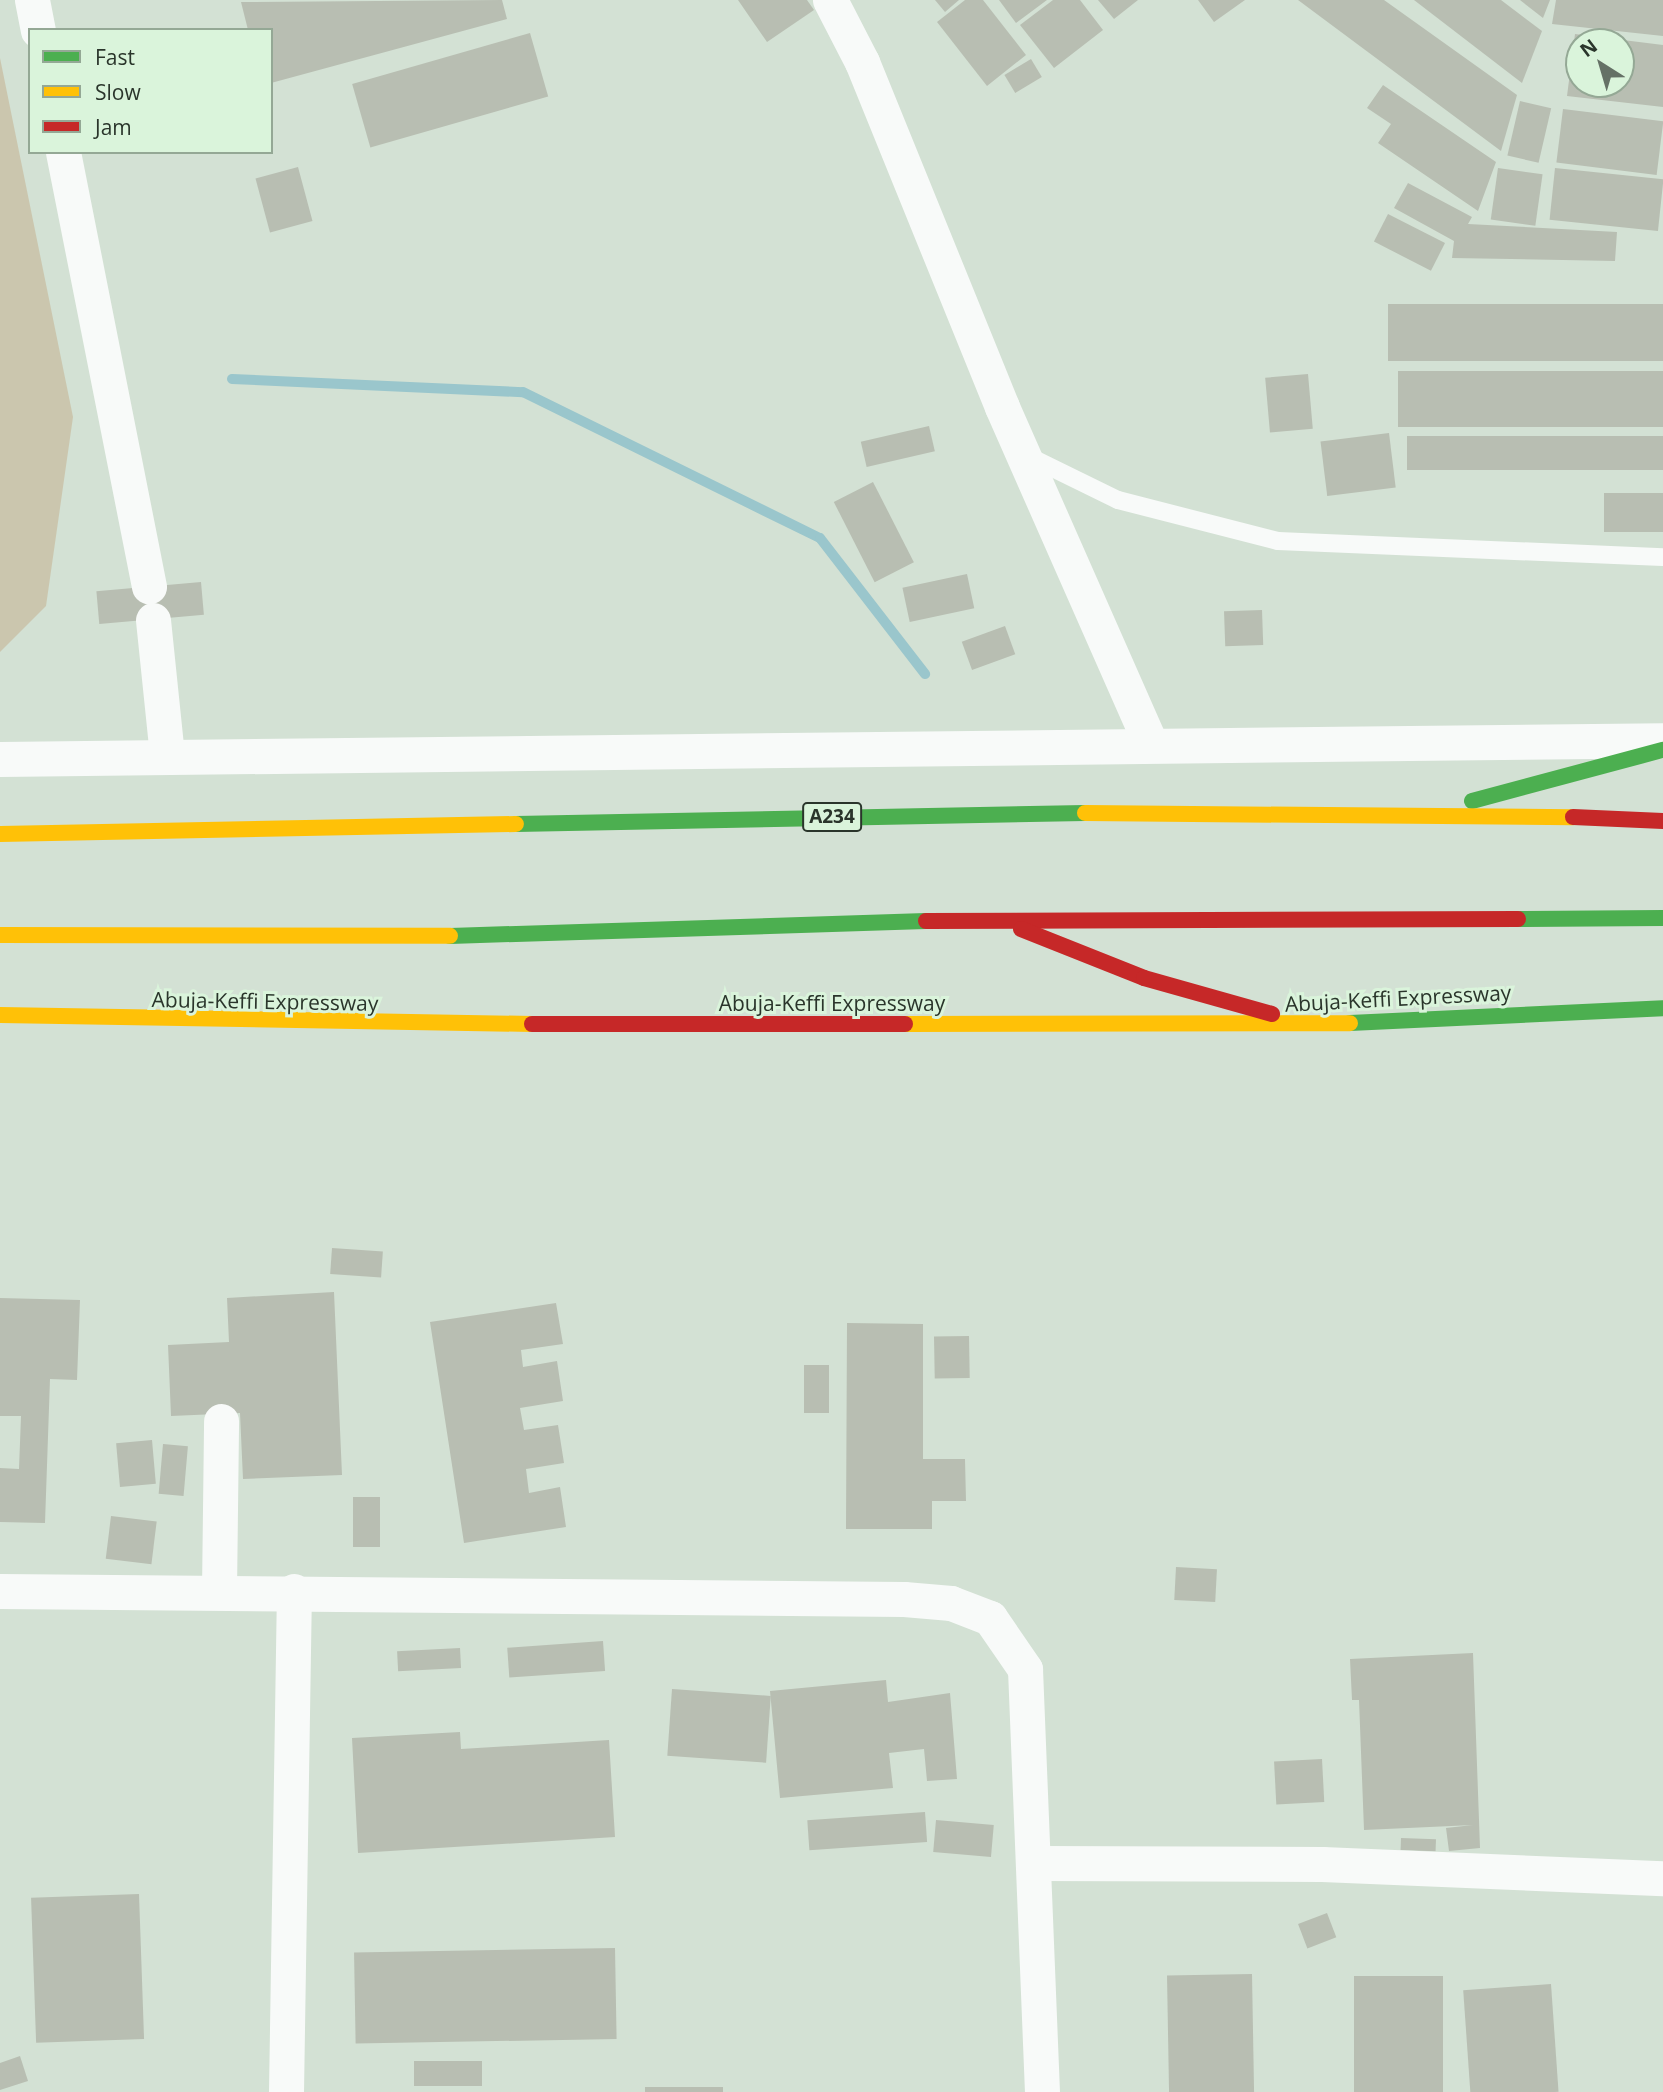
<!DOCTYPE html>
<html>
<head>
<meta charset="utf-8">
<style>
  body { margin:0 }
  #map { position:relative; width:1663px; height:2092px; overflow:hidden; background:#d3e1d4; font-family:"Open Sans",sans-serif }
  div>[style] { position:absolute }
  .green>* { inset:0; background:#cbc6ae }
  .stream>* { height:10px; margin:-5px; padding:0 5px; transform-origin:5px; border-radius:5px; background:#9ac6cc }
  .building>* { inset:0; background:#b8beb2; transform-origin:0 0 }
  .lane>* { height:18px; margin:-9px; padding:0 9px; transform-origin:9px; border-radius:9px; background:#f8faf9 }
  .street>* { height:35px; margin:-17.5px; padding:0 17.5px; transform-origin:17.5px; border-radius:17.5px; background:#f8faf9 }
  .fast>* { height:16px; margin:-8px; padding:0 8px; transform-origin:8px; border-radius:8px; background:#4caf50 }
  .slow>* { height:16px; margin:-8px; padding:0 8px; transform-origin:8px; border-radius:8px; background:#ffc107 }
  .jam>* { height:16px; margin:-8px; padding:0 8px; transform-origin:8px; border-radius:8px; background:#c62828 }
  span { translate:-50% -50%; white-space:nowrap; text-align:center; line-height:1.15; -webkit-text-stroke:6px #daf4db; paint-order:stroke }
  .shield-label span { padding:2px 5px; background:#daf4db; border:2px solid; border-radius:5px; -webkit-text-stroke-width:0 }
  .shield-label { font-size:19px; color:#2a352b; font-weight:700 }
  .street-label { font-size:21px; color:#2a352b }
  .legend { position:absolute; left:28px; top:28px; width:245px; height:126px; box-sizing:border-box; background:#daf4db; border:2px solid #94a895; margin:0; padding:9px 12px; list-style:none; font-size:21px; color:#2a352b }
  .legend li { display:flex; align-items:center; gap:14px; height:35px }
  .legend b { width:35px; border:2px solid #94a895 }
  .north { position:absolute; left:1565px; top:28px; width:70px; height:70px; box-sizing:border-box; background:#daf4db; border:2px solid #94a895; border-radius:50%; rotate:323deg; font-size:19px; font-weight:700; line-height:28px; text-align:center; color:#2a352b }
  .north::after { content:''; display:block; margin:auto; width:24px; height:32px; background:#657166; clip-path:polygon(50% 0,100% 100%,50% 72%,0 100%) }
</style>
</head>
<body>
<div id="map">
  <div class="green">
    <i style="clip-path:polygon(0 58px,73px 417px,46px 606px,0 652px)"></i>
  </div>
  <div class="stream">
    <i style="left:232px;top:379px;width:291px;rotate:2.6deg"></i>
    <i style="left:523px;top:392px;width:331px;rotate:26.2deg"></i>
    <i style="left:820px;top:538px;width:172px;rotate:52.3deg"></i>
  </div>
  <div class="building">
    <i style="clip-path:polygon(502px 0,507px 19px,271px 83px,271px 30px,248px 30px,241px 2px)"></i>
    <i style="clip-path:polygon(738px 0,807px 0,814px 10px,767px 42px)"></i>
    <i style="clip-path:polygon(935px 0,959px 0,945px 12px)"></i>
    <i style="clip-path:polygon(965px 0,983px 0,1026px 55px,987px 86px,937px 22px)"></i>
    <i style="clip-path:polygon(999px 0,1047px 0,1016px 23px)"></i>
    <i style="clip-path:polygon(1053px 0,1080px 0,1103px 30px,1054px 68px,1020px 25px)"></i>
    <i style="clip-path:polygon(1098px 0,1138px 0,1114px 19px)"></i>
    <i style="clip-path:polygon(1198px 0,1245px 0,1214px 22px)"></i>
    <i style="clip-path:polygon(1298px 0,1384px 0,1517px 95px,1501px 151px)"></i>
    <i style="clip-path:polygon(1414px 0,1501px 0,1542px 31px,1522px 83px)"></i>
    <i style="clip-path:polygon(1520px 0,1550px 0,1543px 18px)"></i>
    <i style="clip-path:polygon(1556px 0,1663px 0,1663px 36px,1552px 24px)"></i>
    <i style="left:530px;top:33px;width:66px;height:185px;rotate:74deg"></i>
    <i style="clip-path:polygon(evenodd,1575px 34px,1663px 45px,1663px 107px,1567px 96px,1575px 34px,1579px 42px,1621px 42px,1621px 84px,1579px 84px,1579px 42px)"></i>
    <i style="left:1031px;top:59px;width:21px;height:31px;rotate:59deg"></i>
    <i style="clip-path:polygon(1383px 85px,1496px 162px,1478px 211px,1378px 143px,1391px 124px,1367px 108px)"></i>
    <i style="left:1520px;top:101px;width:32px;height:56px;rotate:13deg"></i>
    <i style="left:1563px;top:109px;width:101px;height:54px;rotate:7deg"></i>
    <i style="left:298px;top:167px;width:56px;height:44px;rotate:75deg"></i>
    <i style="left:1498px;top:168px;width:45px;height:52px;rotate:8deg"></i>
    <i style="left:1555px;top:168px;width:109px;height:52px;rotate:6deg"></i>
    <i style="clip-path:polygon(1408px 183px,1472px 217px,1468px 224px,1617px 232px,1615px 261px,1452px 258px,1454px 241px,1394px 208px)"></i>
    <i style="left:1388px;top:214px;width:64px;height:31px;rotate:27deg"></i>
    <i style="left:1663px;top:304px;width:57px;height:275px;rotate:90deg"></i>
    <i style="left:1663px;top:371px;width:56px;height:265px;rotate:90deg"></i>
    <i style="left:1308px;top:374px;width:55px;height:43px;rotate:85deg"></i>
    <i style="left:929px;top:426px;width:26px;height:70px;rotate:77deg"></i>
    <i style="left:1389px;top:433px;width:55px;height:69px;rotate:83deg"></i>
    <i style="left:1663px;top:436px;width:34px;height:256px;rotate:90deg"></i>
    <i style="left:873px;top:482px;width:90px;height:44px;rotate:63deg"></i>
    <i style="left:1663px;top:493px;width:39px;height:59px;rotate:90deg"></i>
    <i style="left:967px;top:574px;width:35px;height:66px;rotate:78deg"></i>
    <i style="left:201px;top:582px;width:33px;height:105px;rotate:85deg"></i>
    <i style="left:1262px;top:610px;width:35px;height:38px;rotate:88deg"></i>
    <i style="left:1005px;top:626px;width:30px;height:46px;rotate:70deg"></i>
    <i style="left:332px;top:1248px;width:51px;height:26px;rotate:4deg"></i>
    <i style="clip-path:polygon(334px 1292px,342px 1475px,243px 1479px,240px 1413px,171px 1416px,168px 1345px,229px 1342px,227px 1298px)"></i>
    <i style="clip-path:polygon(0 1298px,80px 1300px,77px 1380px,50px 1379px,45px 1523px,0 1522px,0 1468px,19px 1469px,21px 1416px,0 1416px)"></i>
    <i style="clip-path:polygon(556px 1303px,563px 1344px,521px 1350px,523px 1367px,557px 1361px,563px 1401px,520px 1408px,524px 1430px,558px 1425px,564px 1463px,526px 1469px,529px 1493px,560px 1487px,566px 1527px,464px 1543px,430px 1322px)"></i>
    <i style="clip-path:polygon(847px 1323px,923px 1324px,923px 1459px,965px 1459px,966px 1501px,932px 1501px,932px 1529px,846px 1529px)"></i>
    <i style="left:969px;top:1336px;width:42px;height:35px;rotate:89deg"></i>
    <i style="left:804px;top:1365px;width:25px;height:48px"></i>
    <i style="left:152px;top:1440px;width:44px;height:36px;rotate:85deg"></i>
    <i style="left:163px;top:1444px;width:25px;height:50px;rotate:5deg"></i>
    <i style="left:353px;top:1497px;width:27px;height:50px"></i>
    <i style="left:111px;top:1516px;width:46px;height:43px;rotate:7deg"></i>
    <i style="left:1176px;top:1567px;width:41px;height:33px;rotate:3deg"></i>
    <i style="left:603px;top:1641px;width:30px;height:96px;rotate:86deg"></i>
    <i style="left:460px;top:1648px;width:20px;height:63px;rotate:87deg"></i>
    <i style="clip-path:polygon(1473px 1653px,1480px 1848px,1449px 1851px,1446px 1828px,1473px 1825px,1364px 1830px,1359px 1700px,1352px 1700px,1350px 1659px)"></i>
    <i style="clip-path:polygon(886px 1680px,888px 1702px,950px 1693px,957px 1779px,927px 1781px,924px 1749px,889px 1753px,893px 1788px,780px 1798px,770px 1691px)"></i>
    <i style="left:672px;top:1689px;width:99px;height:67px;rotate:4deg"></i>
    <i style="clip-path:polygon(460px 1732px,461px 1749px,609px 1740px,615px 1837px,358px 1853px,352px 1738px)"></i>
    <i style="left:1322px;top:1759px;width:43px;height:48px;rotate:87deg"></i>
    <i style="left:925px;top:1812px;width:30px;height:118px;rotate:86deg"></i>
    <i style="left:936px;top:1820px;width:58px;height:32px;rotate:5deg"></i>
    <i style="left:1401px;top:1838px;width:35px;height:12px;rotate:2deg"></i>
    <i style="left:139px;top:1894px;width:145px;height:108px;rotate:88deg"></i>
    <i style="left:1327px;top:1913px;width:26px;height:31px;rotate:69deg"></i>
    <i style="left:615px;top:1948px;width:91px;height:261px;rotate:89deg"></i>
    <i style="left:1252px;top:1974px;width:118px;height:85px;rotate:89deg"></i>
    <i style="left:1443px;top:1976px;width:116px;height:89px;rotate:90deg"></i>
    <i style="left:1551px;top:1984px;width:108px;height:88px;rotate:86deg"></i>
    <i style="clip-path:polygon(20px 2056px,28px 2081px,0 2090px,0 2063px)"></i>
    <i style="left:414px;top:2061px;width:68px;height:25px"></i>
    <i style="left:645px;top:2087px;width:78px;height:5px"></i>
  </div>
  <div class="lane">
    <i style="left:1028px;top:456px;width:100px;rotate:26.1deg"></i>
    <i style="left:1118px;top:500px;width:165px;rotate:14.4deg"></i>
    <i style="left:1278px;top:541px;width:385px;rotate:2.4deg"></i>
  </div>
  <div class="street">
    <i style="left:32px;top:0;width:31px;rotate:79deg"></i>
    <i style="left:830px;top:0;width:70px;rotate:62.7deg"></i>
    <i style="left:862px;top:62px;width:372px;rotate:67.9deg"></i>
    <i style="left:1002px;top:407px;width:369px;rotate:66.2deg"></i>
    <i style="left:63px;top:152px;width:443px;rotate:78.8deg"></i>
    <i style="left:153px;top:620px;width:137px;rotate:84.1deg"></i>
    <i style="left:0;top:759px;width:1663px;rotate:-0.65deg"></i>
    <i style="left:0;top:1591px;width:904px;rotate:0.51deg"></i>
    <i style="left:904px;top:1599px;width:47px;rotate:4.9deg"></i>
    <i style="left:951px;top:1603px;width:42px;rotate:21deg"></i>
    <i style="left:990px;top:1618px;width:62px;rotate:55.5deg"></i>
    <i style="left:1025px;top:1669px;width:423px;rotate:87.7deg"></i>
    <i style="left:219px;top:1591px;width:170px;rotate:-89.3deg"></i>
    <i style="left:1036px;top:1863px;width:286px;rotate:0.2deg"></i>
    <i style="left:1322px;top:1864px;width:341px;rotate:2.4deg"></i>
    <i style="left:286px;top:2092px;width:501px;rotate:-89.09deg"></i>
  </div>
  <div class="fast">
    <i style="left:1472px;top:801px;width:198px;rotate:-15deg"></i>
    <i style="left:516px;top:824px;width:569px;rotate:-1.11deg"></i>
    <i style="left:1518px;top:919px;width:145px;rotate:-0.4deg"></i>
    <i style="left:450px;top:936px;width:476px;rotate:-1.8deg"></i>
    <i style="left:1350px;top:1023px;width:313px;rotate:-2.7deg"></i>
  </div>
  <div class="slow">
    <i style="left:1085px;top:813px;width:488px;rotate:0.5deg"></i>
    <i style="left:0;top:834px;width:516px;rotate:-1.11deg"></i>
    <i style="left:0;top:935px;width:450px;rotate:0.1deg"></i>
    <i style="left:0;top:1015px;width:532px;rotate:0.97deg"></i>
    <i style="left:905px;top:1024px;width:445px;rotate:-0.1deg"></i>
  </div>
  <div class="jam">
    <i style="left:1573px;top:817px;width:90px;rotate:2.5deg"></i>
    <i style="left:926px;top:921px;width:592px;rotate:-0.19deg"></i>
    <i style="left:1021px;top:929px;width:132px;rotate:21.7deg"></i>
    <i style="left:1144px;top:978px;width:133px;rotate:15.7deg"></i>
    <i style="left:532px;top:1024px;width:373px"></i>
  </div>
  <div class="shield-label">
    <span style="left:832px;top:817px">A234</span>
  </div>
  <div class="street-label">
    <span style="left:1398px;top:998px;rotate:-3deg">Abuja-Keffi Expressway</span>
    <span style="left:265px;top:1001px;rotate:1deg">Abuja-Keffi Expressway</span>
    <span style="left:832px;top:1003px">Abuja-Keffi Expressway</span>
  </div>
  <ul class="legend">
  <li><b style="height:9px;background:#4caf50"></b>Fast</li>
  <li><b style="height:9px;background:#ffc107"></b>Slow</li>
  <li><b style="height:9px;background:#c62828"></b>Jam</li>
  </ul>
  <div class="north">N</div>
</div>
</body>
</html>
